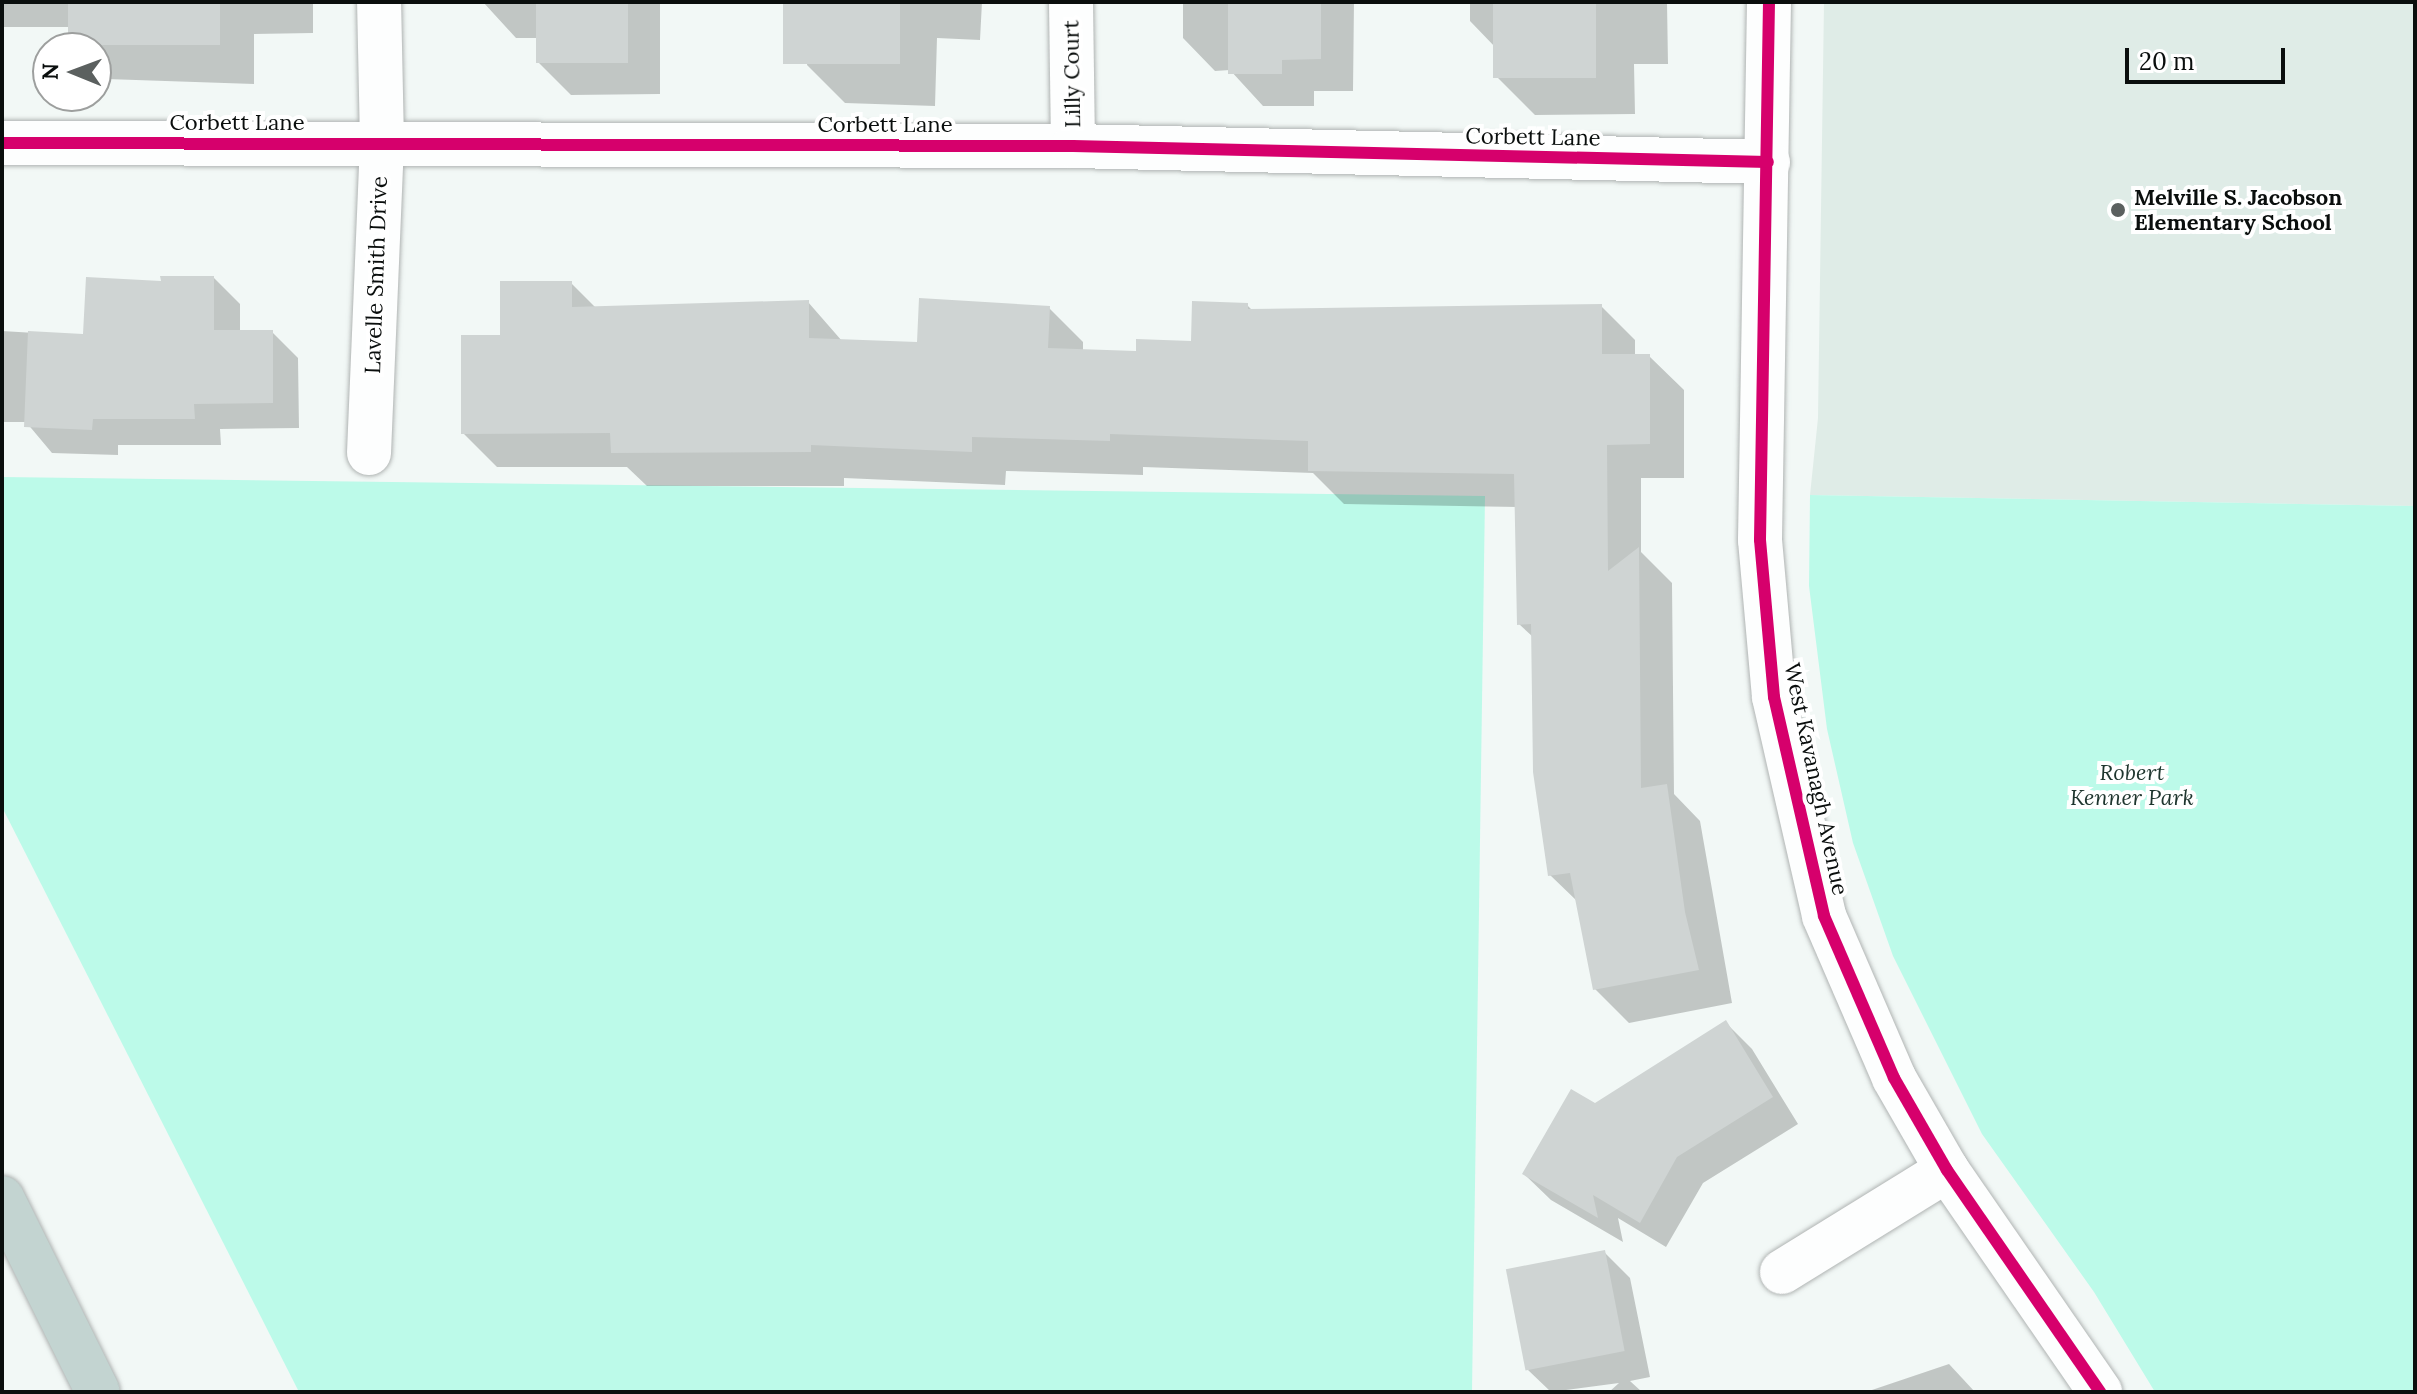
<!DOCTYPE html>
<html>
<head>
<meta charset="utf-8">
<style>
  body { margin:0 }
  #map { position:relative; width:2417px; height:1394px; overflow:hidden; background:#f2f8f6; font-family:Lora,serif }
  div>[style] { position:absolute }
  .built>* { inset:0; background:#dfece7 }
  .green>* { inset:0; background:#bcfae9 }
  .shadow>* { inset:0; background:#0003 }
  .building>* { inset:0; background:#cfd4d3; transform-origin:0 0 }
  .roads { filter:drop-shadow(0 0 2px #b0b4b3) drop-shadow(0 0 2px #b0b4b3) }
  .minor>* { height:44px; margin:-22px; padding:0 22px; transform-origin:22px; border-radius:22px; background:#fdfefe }
  .highway>* { height:44px; margin:-22px; padding:0 22px; transform-origin:22px; border-radius:22px; background:#c3d4d1 }
  .cycleway>* { height:12px; margin:-6px; padding:0 6px; transform-origin:6px; border-radius:6px; background:#d6006c }
  .dots>* { width:22px; height:22px; translate:-50% -50%; box-sizing:border-box; border:4px solid #fff; border-radius:50% }
  span { translate:-50% -50%; white-space:nowrap; text-align:center; line-height:1.15; -webkit-text-stroke:8px #fff; paint-order:stroke }
  .street-label { font-size:22px; color:#0a0e0d }
  .poi-label { font-size:22px; color:#0a0e0d; font-weight:700 }
  .left { translate:0 -50%; text-align:left }
  .park-label { font-size:22px; color:#1e352e; font-style:italic }
  .frame { position:absolute; inset:0; border:4px solid #0a0e0d; pointer-events:none }
  .north { position:absolute; left:32px; top:32px; width:80px; height:80px; box-sizing:border-box; background:#fff; border:2px solid #9d9f9e; border-radius:50%; rotate:271deg; font-size:22px; font-weight:700; line-height:32px; text-align:center; color:#0a0e0d }
  .north::after { content:''; display:block; margin:auto; width:28px; height:36px; background:#5b605f; clip-path:polygon(50% 0,100% 100%,50% 72%,0 100%) }
  .scale { position:absolute; left:2125px; top:48px; width:160px; height:36px; box-sizing:border-box; border:4px solid #0a0e0d; border-top:0; padding-left:10px; font-size:24px; line-height:28px; white-space:nowrap; color:#0a0e0d; -webkit-text-stroke:6px #fff; paint-order:stroke }
</style>
</head>
<body>
<div id="map">
  <div class="built">
    <i style="clip-path:polygon(1824px 2px,2415px 2px,2415px 506px,1810px 495px,1818px 418px)"></i>
  </div>
  <div class="green">
    <i style="clip-path:polygon(2px 477px,1485px 496px,1472px 1392px,299px 1392px,2px 807px)"></i>
    <i style="clip-path:polygon(1810px 495px,2415px 506px,2415px 1392px,2155px 1392px,2094px 1292px,1982px 1134px,1893px 956px,1853px 843px,1827px 729px,1809px 586px)"></i>
  </div>
  <div class="shadow">
    <i style="clip-path:polygon(2px 2px,313px 2px,313px 33px,254px 34px,254px 84px,106px 79px,96px 69px,96px 48px,71px 44px,71px 27px,2px 27px)"></i>
    <i style="clip-path:polygon(483px 2px,660px 2px,660px 94px,571px 95px,538px 62px,538px 38px,516px 38px)"></i>
    <i style="clip-path:polygon(811px 2px,982px 2px,980px 40px,937px 38px,935px 106px,845px 103px,807px 65px)"></i>
    <i style="clip-path:polygon(1183px 2px,1354px 2px,1353px 91px,1314px 91px,1314px 106px,1263px 106px,1230px 70px,1215px 71px,1183px 38px)"></i>
    <i style="clip-path:polygon(1470px 2px,1667px 2px,1668px 64px,1634px 64px,1635px 114px,1535px 115px,1497px 77px,1496px 48px,1470px 21px)"></i>
    <i style="clip-path:polygon(214px 278px,240px 304px,240px 332px,272px 332px,298px 358px,299px 428px,220px 429px,221px 445px,118px 445px,118px 455px,52px 453px,26px 422px,2px 422px,2px 331px,85px 336px,163px 283px)"></i>
    <i style="clip-path:polygon(571px 283px,596px 308px,808px 302px,842px 341px,919px 345px,1049px 308px,1083px 342px,1083px 351px,1138px 353px,1193px 343px,1247px 305px,1253px 311px,1601px 306px,1635px 340px,1635px 356px,1649px 356px,1684px 390px,1684px 478px,1641px 478px,1641px 552px,1672px 583px,1674px 794px,1700px 821px,1732px 1003px,1629px 1023px,1595px 989px,1578px 902px,1550px 875px,1533px 637px,1519px 624px,1517px 507px,1344px 504px,1313px 473px,1143px 467px,1143px 475px,1006px 471px,1005px 485px,844px 478px,844px 486px,647px 486px,627px 467px,497px 467px,463px 433px)"></i>
    <i style="clip-path:polygon(1726px 1023px,1752px 1049px,1798px 1124px,1703px 1183px,1666px 1247px,1618px 1218px,1623px 1242px,1551px 1200px,1524px 1174px,1595px 1105px)"></i>
    <i style="clip-path:polygon(1604px 1252px,1630px 1278px,1650px 1377px,1630px 1381px,1642px 1392px,1609px 1392px,1619px 1383px,1551px 1392px,1528px 1370px)"></i>
    <i style="clip-path:polygon(1949px 1364px,1975px 1392px,1866px 1392px)"></i>
  </div>
  <div class="building">
    <i style="left:68px;top:2px;width:152px;height:43px"></i>
    <i style="left:536px;top:2px;width:92px;height:61px"></i>
    <i style="left:783px;top:2px;width:117px;height:62px"></i>
    <i style="clip-path:polygon(1228px 2px,1321px 2px,1321px 59px,1282px 60px,1282px 74px,1228px 74px)"></i>
    <i style="left:1493px;top:2px;width:103px;height:76px"></i>
    <i style="clip-path:polygon(160px 276px,214px 276px,214px 330px,273px 330px,273px 403px,194px 404px,195px 419px,93px 419px,92px 430px,24px 427px,28px 331px,83px 334px,86px 277px,161px 281px)"></i>
    <i style="clip-path:polygon(500px 281px,572px 281px,572px 307px,809px 300px,809px 338px,917px 342px,919px 298px,1050px 306px,1048px 348px,1136px 351px,1136px 339px,1191px 341px,1192px 301px,1248px 303px,1248px 309px,1602px 304px,1602px 354px,1650px 354px,1650px 444px,1607px 445px,1608px 571px,1639px 547px,1641px 788px,1667px 784px,1685px 912px,1699px 970px,1593px 990px,1570px 873px,1548px 876px,1533px 772px,1531px 624px,1517px 625px,1514px 474px,1308px 471px,1308px 441px,1110px 434px,1110px 441px,972px 437px,972px 452px,811px 445px,811px 452px,611px 453px,610px 433px,461px 434px,461px 335px,500px 335px)"></i>
    <i style="clip-path:polygon(1726px 1020px,1773px 1097px,1677px 1157px,1640px 1223px,1593px 1195px,1598px 1218px,1522px 1174px,1571px 1089px,1595px 1103px)"></i>
    <i style="left:1605px;top:1250px;width:103px;height:101px;rotate:79deg"></i>
  </div>
  <div class="roads">
    <div class="minor">
      <i style="left:1071px;top:2px;width:144px;rotate:89.2deg"></i>
      <i style="left:1769px;top:2px;width:538px;rotate:90.96deg"></i>
      <i style="left:1760px;top:540px;width:158px;rotate:84.9deg"></i>
      <i style="left:1774px;top:697px;width:225px;rotate:77.1deg"></i>
      <i style="left:1824px;top:916px;width:176px;rotate:66.6deg"></i>
      <i style="left:1894px;top:1078px;width:106px;rotate:60.1deg"></i>
      <i style="left:1947px;top:1170px;width:270px;rotate:55.4deg"></i>
      <i style="left:2px;top:143px;width:1071px;rotate:0.16deg"></i>
      <i style="left:1073px;top:146px;width:695px;rotate:1.32deg"></i>
      <i style="left:369px;top:453px;width:311px;rotate:-87.6deg"></i>
      <i style="left:382px;top:142px;width:140px;rotate:-91.2deg"></i>
      <i style="left:1782px;top:1272px;width:194px;rotate:-31.7deg"></i>
    </div>
    <div class="highway">
      <i style="left:2px;top:1198px;width:216px;rotate:63.7deg"></i>
    </div>
  </div>
  <div class="cycleway">
    <i style="left:1769px;top:2px;width:538px;rotate:90.96deg"></i>
    <i style="left:1760px;top:540px;width:158px;rotate:84.9deg"></i>
    <i style="left:1774px;top:697px;width:225px;rotate:77.1deg"></i>
    <i style="left:1824px;top:916px;width:176px;rotate:66.6deg"></i>
    <i style="left:1894px;top:1078px;width:106px;rotate:60.1deg"></i>
    <i style="left:1947px;top:1170px;width:270px;rotate:55.4deg"></i>
    <i style="left:2px;top:143px;width:1071px;rotate:0.16deg"></i>
    <i style="left:1073px;top:146px;width:695px;rotate:1.32deg"></i>
  </div>
  <div class="dots">
    <i style="left:2118px;top:210px;background:#5b605f"></i>
  </div>
  <div class="street-label">
    <span style="left:1072px;top:74px;rotate:-91deg">Lilly Court</span>
    <span style="left:237px;top:123px">Corbett Lane</span>
    <span style="left:885px;top:125px">Corbett Lane</span>
    <span style="left:1533px;top:137px;rotate:1deg">Corbett Lane</span>
    <span style="left:376px;top:275px;rotate:-88deg">Lavelle Smith Drive</span>
    <span style="left:1816px;top:779px;rotate:78deg">West Kavanagh Avenue</span>
  </div>
  <div class="poi-label">
    <span class="left" style="left:2134px;top:210px">Melville S. Jacobson<br>Elementary School</span>
  </div>
  <div class="park-label">
    <span style="left:2132px;top:785px">Robert<br>Kenner Park</span>
  </div>
  <div class="frame"></div>
  <div class="north">N</div>
  <div class="scale">20 m</div>
</div>
</body>
</html>
